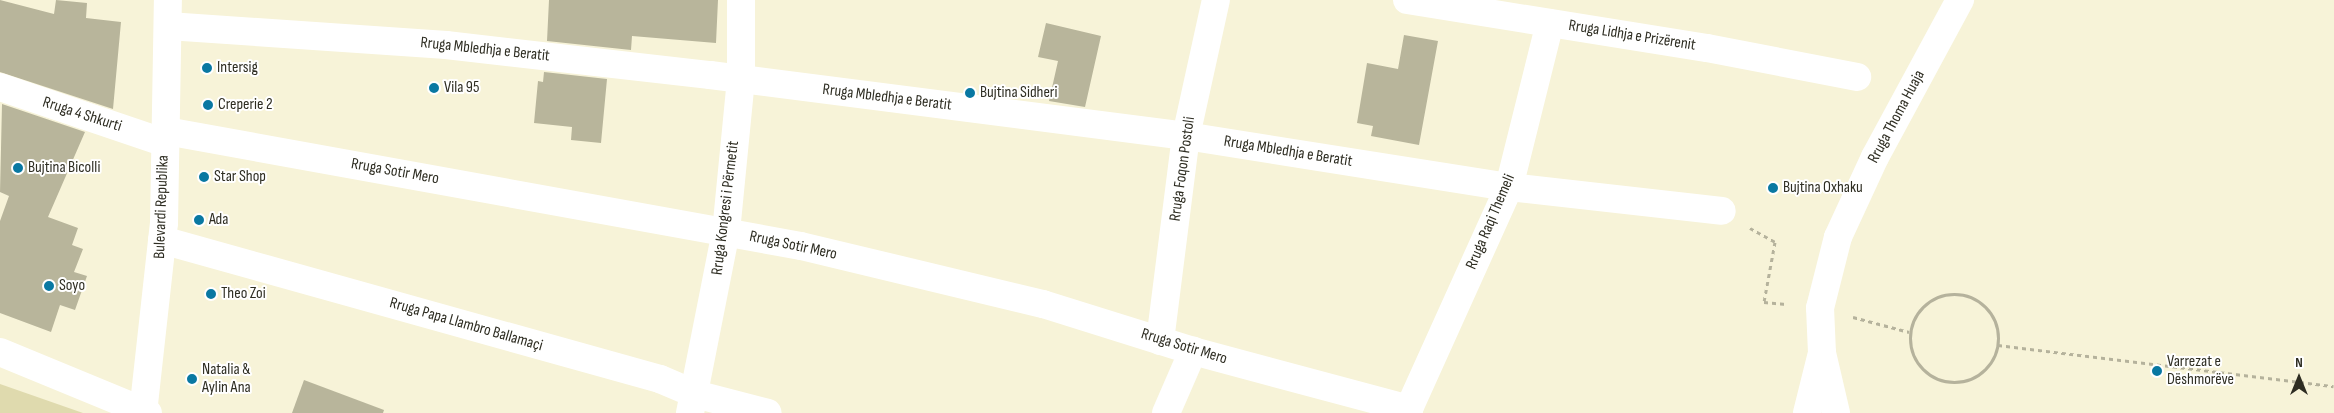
<!DOCTYPE html>
<html>
<head>
<meta charset="utf-8">
<style>
  body { margin:0 }
  #map { position:relative; width:2334px; height:413px; overflow:hidden; background:#f7f3d8; font-family:"Sofia Sans Condensed",sans-serif }
  div>[style] { position:absolute }
  .green>* { inset:0; background:#dfdaae }
  .building>* { inset:0; background:#b8b59b }
  .path>* { height:3px; margin-top:-1.5px; transform-origin:0; background:repeating-linear-gradient(90deg,#b5b29c 0 4px,transparent 0 8px) }
  .path>.ring { margin:-1.5px; padding:0; box-sizing:content-box; background:none; border:3px solid #b5b29c; border-radius:50% }
  .street>* { height:28px; margin:-14px; padding:0 14px; transform-origin:14px; border-radius:14px; background:#fff }
  .secondary>* { height:28px; margin:-14px; padding:0 14px; transform-origin:14px; border-radius:14px; background:#fff }
  .dots>* { width:14px; height:14px; translate:-50% -50%; box-sizing:border-box; border:2px solid #fff; border-radius:50% }
  span { translate:-50% -50%; white-space:nowrap; text-align:center; line-height:1.15; -webkit-text-stroke:4px #fff; paint-order:stroke }
  .street-label { font-size:16px; color:#2e2d22 }
  .poi-label { font-size:16px; color:#2e2d22 }
  .left { translate:0 -50%; text-align:left }
  .north { position:absolute; left:2274px; top:353px; width:50px; height:50px; -webkit-text-stroke:4px #fff; paint-order:stroke; rotate:0deg; font-size:14px; font-weight:700; line-height:20px; text-align:center; color:#2e2d22 }
  .north::after { content:''; display:block; margin:auto; width:18px; height:22px; background:#2e2d22; clip-path:polygon(50% 0,100% 100%,50% 72%,0 100%) }
</style>
</head>
<body>
<div id="map">
  <div class="green">
    <i style="clip-path:polygon(0 384px,83px 413px,0 413px)"></i>
  </div>
  <div class="building">
    <i style="clip-path:polygon(0 0,54px 14px,56px 0,87px 3px,86px 18px,121px 22px,113px 109px,0 72px)"></i>
    <i style="clip-path:polygon(549px 0,718px 0,716px 43px,632px 36px,631px 50px,547px 41px)"></i>
    <i style="clip-path:polygon(1046px 23px,1101px 36px,1085px 107px,1049px 101px,1058px 61px,1038px 57px)"></i>
    <i style="clip-path:polygon(1404px 35px,1438px 41px,1419px 145px,1371px 136px,1373px 126px,1357px 123px,1367px 63px,1398px 69px)"></i>
    <i style="clip-path:polygon(544px 72px,607px 79px,601px 143px,571px 140px,572px 127px,534px 123px,538px 81px,543px 82px)"></i>
    <i style="clip-path:polygon(2px 104px,85px 132px,48px 217px,78px 228px,72px 245px,83px 249px,74px 272px,87px 276px,75px 310px,60px 305px,51px 332px,0 313px,0 221px,9px 196px,0 192px)"></i>
    <i style="clip-path:polygon(304px 380px,384px 410px,383px 413px,292px 413px)"></i>
  </div>
  <div class="path">
    <i style="left:1750px;top:228px;width:29px;rotate:29deg"></i>
    <i style="left:1775px;top:242px;width:61px;rotate:100.4deg"></i>
    <i style="left:1764px;top:302px;width:22px;rotate:5deg"></i>
    <i class="ring" style="left:1910px;top:294px;width:85px;height:85px"></i>
    <i style="left:1853px;top:317px;width:58px;rotate:15deg"></i>
    <i style="left:1998px;top:345px;width:338px;rotate:7deg"></i>
  </div>
  <div class="street">
    <i style="left:1407px;top:0;width:304px;rotate:9.1deg"></i>
    <i style="left:1707px;top:48px;width:153px;rotate:10.9deg"></i>
    <i style="left:168px;top:26px;width:279px;rotate:3.9deg"></i>
    <i style="left:446px;top:45px;width:266px;rotate:6.5deg"></i>
    <i style="left:710px;top:75px;width:480px;rotate:7.3deg"></i>
    <i style="left:1186px;top:136px;width:327px;rotate:9deg"></i>
    <i style="left:1509px;top:187px;width:214px;rotate:6.4deg"></i>
    <i style="left:0;top:87px;width:174px;rotate:18.7deg"></i>
    <i style="left:166px;top:131px;width:645px;rotate:10.27deg"></i>
    <i style="left:801px;top:246px;width:249px;rotate:13.5deg"></i>
    <i style="left:1043px;top:304px;width:157px;rotate:17.4deg"></i>
    <i style="left:1193px;top:351px;width:224px;rotate:15deg"></i>
    <i style="left:162px;top:240px;width:517px;rotate:15.6deg"></i>
    <i style="left:660px;top:379px;width:38px;rotate:23deg"></i>
    <i style="left:695px;top:394px;width:75px;rotate:14.6deg"></i>
    <i style="left:1160px;top:341px;width:207px;rotate:-82.8deg"></i>
    <i style="left:1186px;top:136px;width:139px;rotate:-77.6deg"></i>
    <i style="left:0;top:352px;width:160px;rotate:22.4deg"></i>
    <i style="left:690px;top:413px;width:185px;rotate:-78.8deg"></i>
    <i style="left:726px;top:232px;width:153px;rotate:-84.4deg"></i>
    <i style="left:741px;top:80px;width:80px;rotate:-90deg"></i>
    <i style="left:1166px;top:413px;width:68px;rotate:-66.5deg"></i>
    <i style="left:1407px;top:413px;width:248px;rotate:-65.7deg"></i>
    <i style="left:1509px;top:187px;width:169px;rotate:-76deg"></i>
    <i style="left:1807px;top:413px;width:58px;rotate:-76deg"></i>
    <i style="left:1836px;top:413px;width:62px;rotate:-103.1deg"></i>
    <i style="left:1822px;top:353px;width:45px;rotate:-92.5deg"></i>
    <i style="left:1820px;top:308px;width:73px;rotate:-75.8deg"></i>
    <i style="left:1838px;top:237px;width:88px;rotate:-65.2deg"></i>
    <i style="left:1875px;top:157px;width:179px;rotate:-61.6deg"></i>
  </div>
  <div class="secondary">
    <i style="left:143px;top:413px;width:191px;rotate:-83.7deg"></i>
    <i style="left:164px;top:223px;width:223px;rotate:-89deg"></i>
  </div>
  <div class="dots">
    <i style="left:207px;top:68px;background:#0978a2"></i>
    <i style="left:434px;top:88px;background:#0978a2"></i>
    <i style="left:970px;top:93px;background:#0978a2"></i>
    <i style="left:208px;top:105px;background:#0978a2"></i>
    <i style="left:18px;top:168px;background:#0978a2"></i>
    <i style="left:204px;top:177px;background:#0978a2"></i>
    <i style="left:1773px;top:188px;background:#0978a2"></i>
    <i style="left:199px;top:220px;background:#0978a2"></i>
    <i style="left:49px;top:286px;background:#0978a2"></i>
    <i style="left:211px;top:294px;background:#0978a2"></i>
    <i style="left:2157px;top:371px;background:#0978a2"></i>
    <i style="left:192px;top:379px;background:#0978a2"></i>
  </div>
  <div class="street-label">
    <span style="left:1632px;top:36px;rotate:9deg">Rruga Lidhja e Prizërenit</span>
    <span style="left:485px;top:50px;rotate:6deg">Rruga Mbledhja e Beratit</span>
    <span style="left:887px;top:98px;rotate:7deg">Rruga Mbledhja e Beratit</span>
    <span style="left:82px;top:115px;rotate:18deg">Rruga 4 Shkurti</span>
    <span style="left:1897px;top:117px;rotate:-62deg">Rruga Thoma Huaja</span>
    <span style="left:1288px;top:152px;rotate:9deg">Rruga Mbledhja e Beratit</span>
    <span style="left:1183px;top:169px;rotate:-82deg">Rruga Foqon Postoli</span>
    <span style="left:395px;top:172px;rotate:10deg">Rruga Sotir Mero</span>
    <span style="left:162px;top:207px;rotate:-88deg">Bulevardi Republika</span>
    <span style="left:726px;top:208px;rotate:-83deg">Rruga Kongresi i Përmetit</span>
    <span style="left:1491px;top:222px;rotate:-67deg">Rruga Raqi Themeli</span>
    <span style="left:793px;top:246px;rotate:12deg">Rruga Sotir Mero</span>
    <span style="left:466px;top:325px;rotate:16deg">Rruga Papa Llambro Ballamaçi</span>
    <span style="left:1184px;top:347px;rotate:17deg">Rruga Sotir Mero</span>
  </div>
  <div class="poi-label">
    <span class="left" style="left:217px;top:68px">Intersig</span>
    <span class="left" style="left:444px;top:88px">Vila 95</span>
    <span class="left" style="left:980px;top:93px">Bujtina Sidheri</span>
    <span class="left" style="left:218px;top:105px">Creperie 2</span>
    <span class="left" style="left:28px;top:168px">Bujtina Bicolli</span>
    <span class="left" style="left:214px;top:177px">Star Shop</span>
    <span class="left" style="left:1783px;top:188px">Bujtina Oxhaku</span>
    <span class="left" style="left:209px;top:220px">Ada</span>
    <span class="left" style="left:59px;top:286px">Soyo</span>
    <span class="left" style="left:221px;top:294px">Theo Zoi</span>
    <span class="left" style="left:2167px;top:371px">Varrezat e<br>Dëshmorëve</span>
    <span class="left" style="left:202px;top:379px">Natalia &amp;<br>Aylin Ana</span>
  </div>
  <div class="north">N</div>
</div>
</body>
</html>
